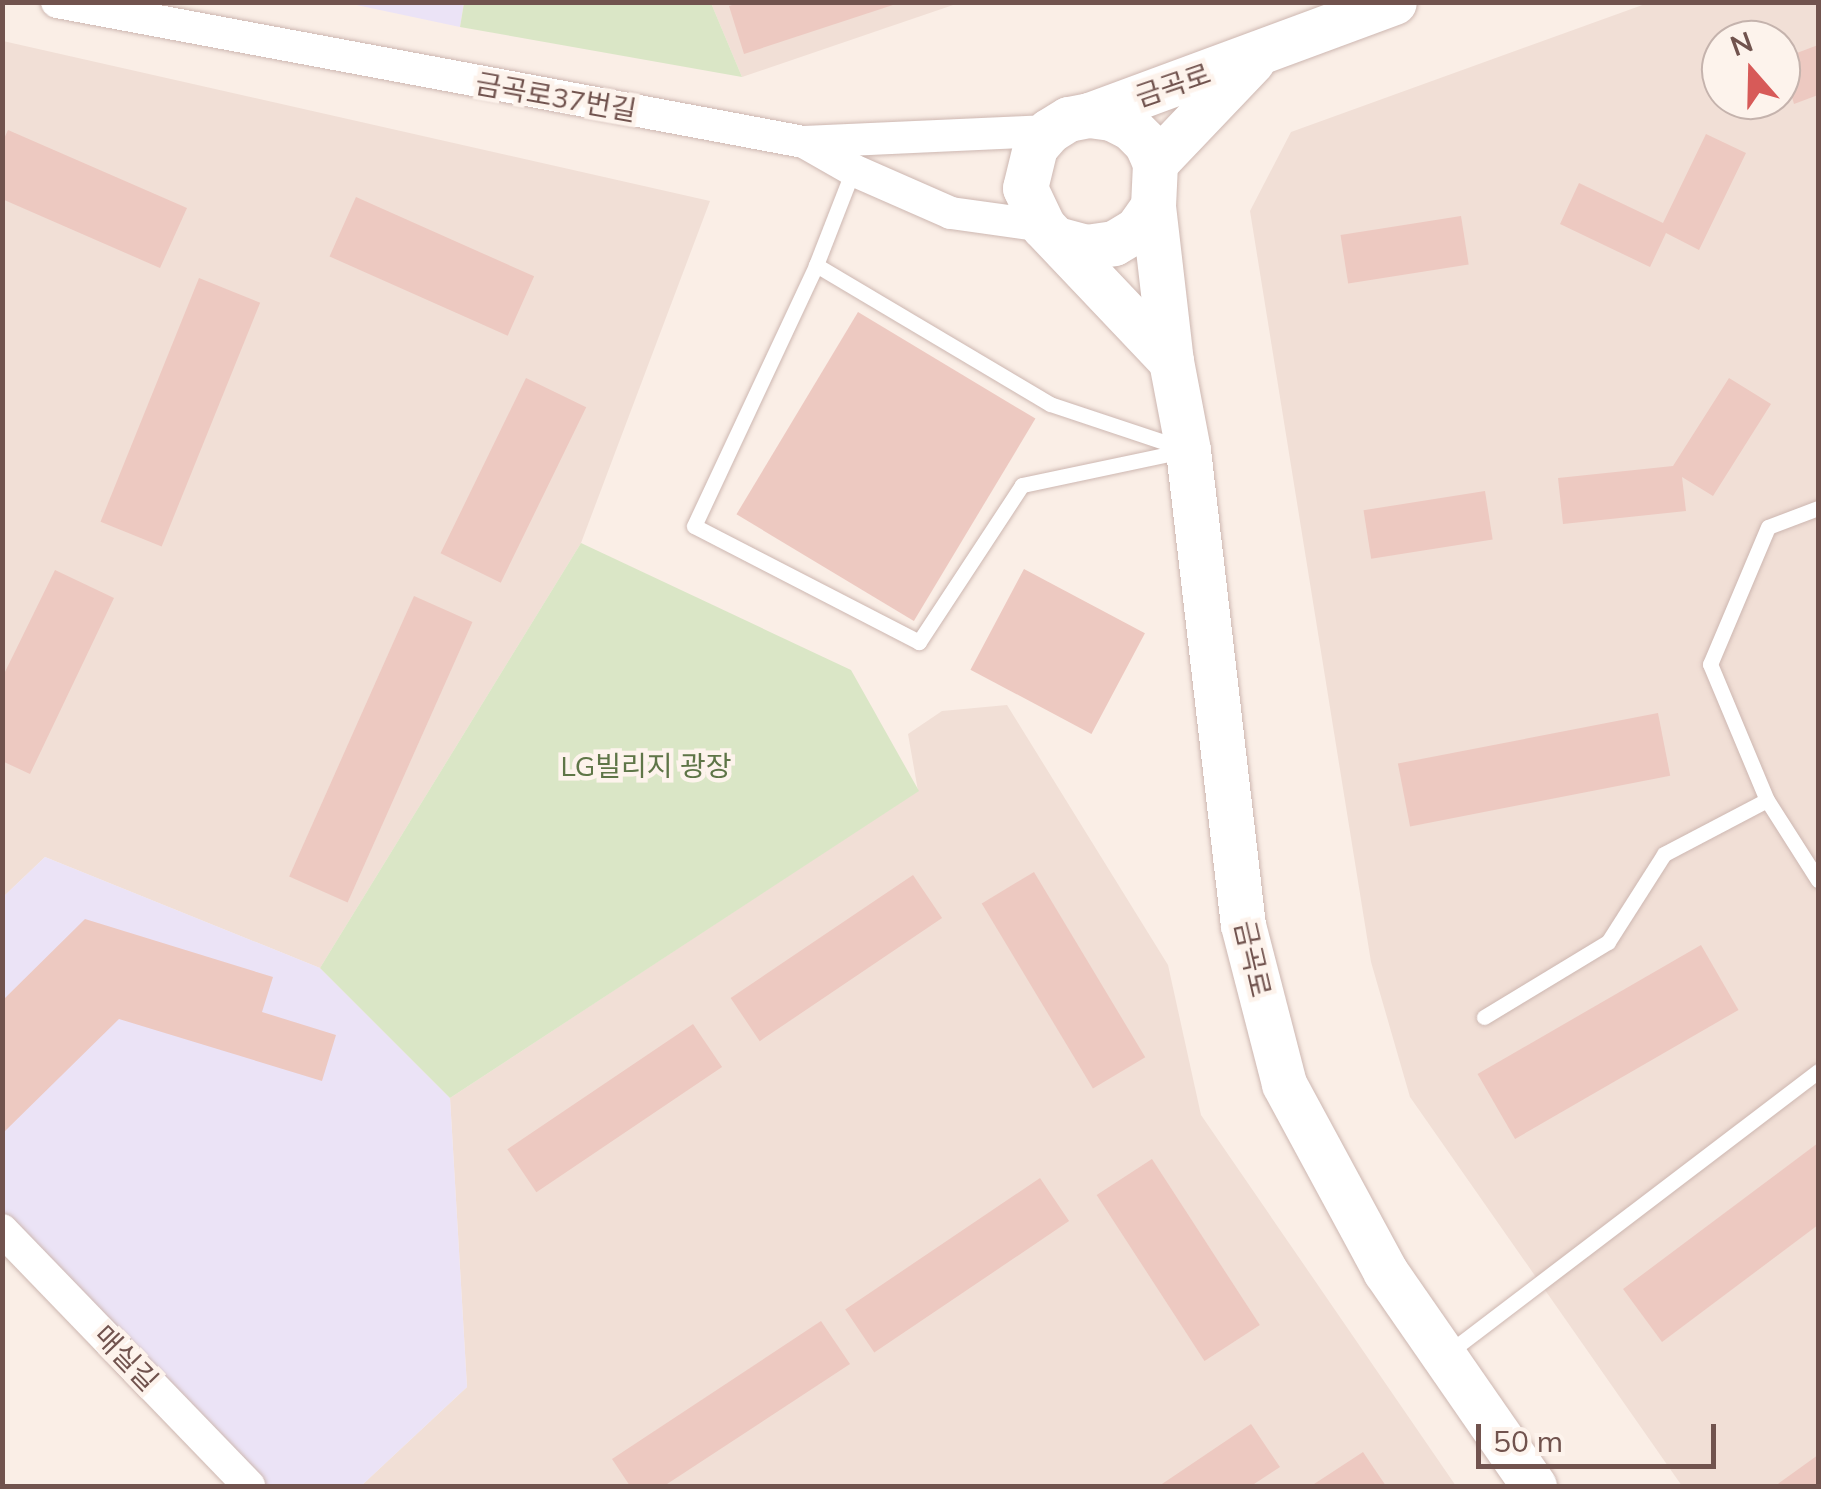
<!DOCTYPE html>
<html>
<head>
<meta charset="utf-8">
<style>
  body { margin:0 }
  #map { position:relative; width:1821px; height:1489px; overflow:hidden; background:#faeee6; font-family:Mulish,"Noto Sans KR",sans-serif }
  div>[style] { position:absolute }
  .residential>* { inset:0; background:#f1dfd6 }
  .education>* { inset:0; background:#ebe3f6 }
  .green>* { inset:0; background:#dae6c6 }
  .building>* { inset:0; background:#edc9c1; transform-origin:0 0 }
  .roads { filter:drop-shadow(0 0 2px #cdb7b1) drop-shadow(0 0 2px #cdb7b1) }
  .lane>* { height:15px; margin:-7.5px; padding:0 7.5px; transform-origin:7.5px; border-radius:7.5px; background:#fff }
  .street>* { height:32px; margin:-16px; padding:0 16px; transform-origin:16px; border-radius:16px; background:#fff }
  .secondary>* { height:45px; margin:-22.5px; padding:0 22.5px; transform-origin:22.5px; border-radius:22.5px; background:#fff }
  span { translate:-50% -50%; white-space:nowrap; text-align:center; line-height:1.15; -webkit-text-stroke:9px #fdf3ec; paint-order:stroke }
  .street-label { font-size:28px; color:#71534e }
  .park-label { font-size:28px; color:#5e7547 }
  .frame { position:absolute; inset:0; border:5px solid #71534e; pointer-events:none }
  .north { position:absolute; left:1701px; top:20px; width:100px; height:100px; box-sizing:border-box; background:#fdf3ec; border:2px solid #c5b3ad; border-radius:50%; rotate:340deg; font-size:28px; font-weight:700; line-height:40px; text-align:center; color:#71534e }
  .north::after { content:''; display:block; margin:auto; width:35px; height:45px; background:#d75a58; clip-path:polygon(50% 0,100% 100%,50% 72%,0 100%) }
  .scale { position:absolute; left:1476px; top:1424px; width:240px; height:45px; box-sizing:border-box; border:5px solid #71534e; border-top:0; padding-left:12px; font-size:30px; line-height:35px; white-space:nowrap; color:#71534e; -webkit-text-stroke:8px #fdf3ec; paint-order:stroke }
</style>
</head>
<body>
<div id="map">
  <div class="residential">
    <i style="clip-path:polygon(711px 3px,959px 3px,742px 77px)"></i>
    <i style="clip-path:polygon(evenodd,1648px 3px,1818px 3px,1818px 1486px,1682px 1486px,1410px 1097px,1371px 962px,1250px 211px,1291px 132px,1648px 3px,1721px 40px,1781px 40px,1781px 100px,1721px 100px,1721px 40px)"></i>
    <i style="clip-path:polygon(3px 41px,710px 201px,581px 543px,320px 968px,45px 857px,3px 897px)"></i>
    <i style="clip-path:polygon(1007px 705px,1168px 965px,1201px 1115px,1456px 1486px,361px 1486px,467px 1387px,450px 1098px,918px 791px,908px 734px,942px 711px)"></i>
  </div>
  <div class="education">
    <i style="clip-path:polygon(347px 3px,464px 3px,460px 27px)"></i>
    <i style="clip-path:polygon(45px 857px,320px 968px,450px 1098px,467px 1387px,361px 1486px,265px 1486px,3px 1213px,3px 897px)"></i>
  </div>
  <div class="green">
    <i style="clip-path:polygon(464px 3px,711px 3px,742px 77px,460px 27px)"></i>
    <i style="clip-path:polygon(581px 543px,851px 670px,919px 791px,450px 1098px,320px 968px)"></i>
  </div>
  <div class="building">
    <i style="clip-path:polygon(741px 2px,899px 2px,899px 3px,744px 54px,729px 6px)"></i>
    <i style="clip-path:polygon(1818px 45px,1818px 95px,1794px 104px,1781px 59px)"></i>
    <i style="clip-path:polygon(8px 130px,187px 208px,160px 268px,2px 199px,2px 143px)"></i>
    <i style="clip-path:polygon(1706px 134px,1746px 153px,1699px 250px,1666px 233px,1650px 267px,1560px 224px,1579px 183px,1663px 223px)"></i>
    <i style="left:356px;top:197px;width:195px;height:65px;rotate:24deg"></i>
    <i style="left:1461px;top:216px;width:49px;height:122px;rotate:81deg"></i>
    <i style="left:199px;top:278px;width:66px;height:263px;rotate:22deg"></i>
    <i style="left:858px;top:312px;width:207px;height:236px;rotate:31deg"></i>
    <i style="left:526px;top:378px;width:67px;height:195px;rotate:26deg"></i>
    <i style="clip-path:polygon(1729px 378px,1771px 404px,1713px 496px,1682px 477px,1686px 511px,1563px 524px,1558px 478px,1673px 466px)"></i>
    <i style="left:1485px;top:491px;width:49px;height:123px;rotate:81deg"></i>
    <i style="left:1024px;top:569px;width:137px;height:114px;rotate:28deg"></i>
    <i style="clip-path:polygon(55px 570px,114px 598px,30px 774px,2px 761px,2px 678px)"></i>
    <i style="left:414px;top:596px;width:64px;height:307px;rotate:24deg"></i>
    <i style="left:1658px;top:713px;width:64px;height:265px;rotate:79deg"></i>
    <i style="left:1034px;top:872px;width:216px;height:61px;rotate:59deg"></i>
    <i style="left:913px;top:875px;width:52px;height:220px;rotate:56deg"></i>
    <i style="clip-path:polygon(85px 919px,273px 977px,262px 1012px,336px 1035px,322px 1081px,119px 1019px,3px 1133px,3px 1000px)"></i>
    <i style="left:1701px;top:945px;width:75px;height:258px;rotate:60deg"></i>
    <i style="left:693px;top:1024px;width:52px;height:224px;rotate:56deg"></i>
    <i style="clip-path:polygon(1818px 1143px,1818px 1225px,1662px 1342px,1623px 1289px)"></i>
    <i style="left:1152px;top:1159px;width:198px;height:66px;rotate:57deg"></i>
    <i style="left:1040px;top:1178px;width:52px;height:235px;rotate:56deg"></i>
    <i style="clip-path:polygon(821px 1321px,850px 1364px,664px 1486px,630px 1486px,612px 1459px)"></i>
    <i style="clip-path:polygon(1251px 1424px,1280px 1467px,1251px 1486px,1159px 1486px)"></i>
    <i style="clip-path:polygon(1363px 1452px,1386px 1486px,1311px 1486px)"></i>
    <i style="clip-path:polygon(1818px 1455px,1818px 1486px,1775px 1486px)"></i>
  </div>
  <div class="roads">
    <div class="lane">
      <i style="left:816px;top:265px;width:272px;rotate:30.7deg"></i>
      <i style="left:1050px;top:404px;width:145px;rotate:18.4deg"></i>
      <i style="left:1188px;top:450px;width:170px;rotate:168.1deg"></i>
      <i style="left:1022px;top:485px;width:188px;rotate:123.3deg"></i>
      <i style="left:919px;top:642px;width:253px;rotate:-152.7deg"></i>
      <i style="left:694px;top:526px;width:288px;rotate:-64.9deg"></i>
      <i style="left:816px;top:265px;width:102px;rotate:-68.7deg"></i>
      <i style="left:1818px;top:508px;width:53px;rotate:159.2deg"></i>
      <i style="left:1768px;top:527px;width:149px;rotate:112.9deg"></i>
      <i style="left:1710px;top:664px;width:147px;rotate:67.3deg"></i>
      <i style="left:1767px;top:800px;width:95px;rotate:57.5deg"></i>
      <i style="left:1484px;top:1017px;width:145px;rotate:-31.2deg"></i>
      <i style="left:1608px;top:942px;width:104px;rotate:-57.5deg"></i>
      <i style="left:1664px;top:854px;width:116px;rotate:-27.7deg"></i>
      <i style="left:1448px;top:1353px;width:465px;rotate:-37.3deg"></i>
    </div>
    <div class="street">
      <i style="left:57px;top:2px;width:760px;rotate:10.62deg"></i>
      <i style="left:804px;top:142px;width:56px;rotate:29.7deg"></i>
      <i style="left:853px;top:170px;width:107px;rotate:23.7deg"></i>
      <i style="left:951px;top:213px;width:93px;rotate:8deg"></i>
      <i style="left:804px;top:142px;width:245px;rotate:-2.6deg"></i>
      <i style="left:2px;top:1230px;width:356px;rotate:46deg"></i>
    </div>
    <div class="secondary">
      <i style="left:1089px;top:115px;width:325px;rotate:-20.3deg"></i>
      <i style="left:1155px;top:163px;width:141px;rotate:-46.4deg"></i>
      <i style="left:1153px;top:206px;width:156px;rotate:83.4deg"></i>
      <i style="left:1171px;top:361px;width:91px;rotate:79.2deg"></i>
      <i style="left:1188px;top:450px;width:478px;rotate:83.4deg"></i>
      <i style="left:1243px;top:925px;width:164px;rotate:75.5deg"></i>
      <i style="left:1284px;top:1084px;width:213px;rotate:61.6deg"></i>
      <i style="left:1385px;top:1271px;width:262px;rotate:55.3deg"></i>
      <i style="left:1060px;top:240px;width:27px;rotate:15deg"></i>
      <i style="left:1086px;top:247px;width:28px;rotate:-8deg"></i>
      <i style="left:1114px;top:243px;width:27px;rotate:-31deg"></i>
      <i style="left:1137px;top:229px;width:28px;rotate:-55deg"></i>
      <i style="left:1153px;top:206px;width:43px;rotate:-87.3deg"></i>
      <i style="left:1155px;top:163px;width:22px;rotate:-114deg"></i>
      <i style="left:1146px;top:143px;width:21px;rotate:-135deg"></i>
      <i style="left:1131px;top:128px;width:22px;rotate:-153deg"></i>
      <i style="left:1111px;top:118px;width:22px;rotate:-172deg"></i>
      <i style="left:1089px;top:115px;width:21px;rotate:169deg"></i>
      <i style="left:1068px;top:119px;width:22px;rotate:148deg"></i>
      <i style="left:1049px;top:131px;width:21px;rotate:131deg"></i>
      <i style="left:1035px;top:147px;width:42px;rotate:103.7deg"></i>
      <i style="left:1025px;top:188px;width:42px;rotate:64.7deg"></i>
      <i style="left:1043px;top:226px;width:186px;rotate:46.5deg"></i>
    </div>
  </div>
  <div class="street-label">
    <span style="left:1173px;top:85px;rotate:-19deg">금곡로</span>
    <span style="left:556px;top:97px;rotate:10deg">금곡로37번길</span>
    <span style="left:1253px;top:959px;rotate:77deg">금곡로</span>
    <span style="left:126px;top:1358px;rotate:46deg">매실길</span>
  </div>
  <div class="park-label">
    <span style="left:646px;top:766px">LG빌리지 광장</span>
  </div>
  <div class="frame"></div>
  <div class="north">N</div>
  <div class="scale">50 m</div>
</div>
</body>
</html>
